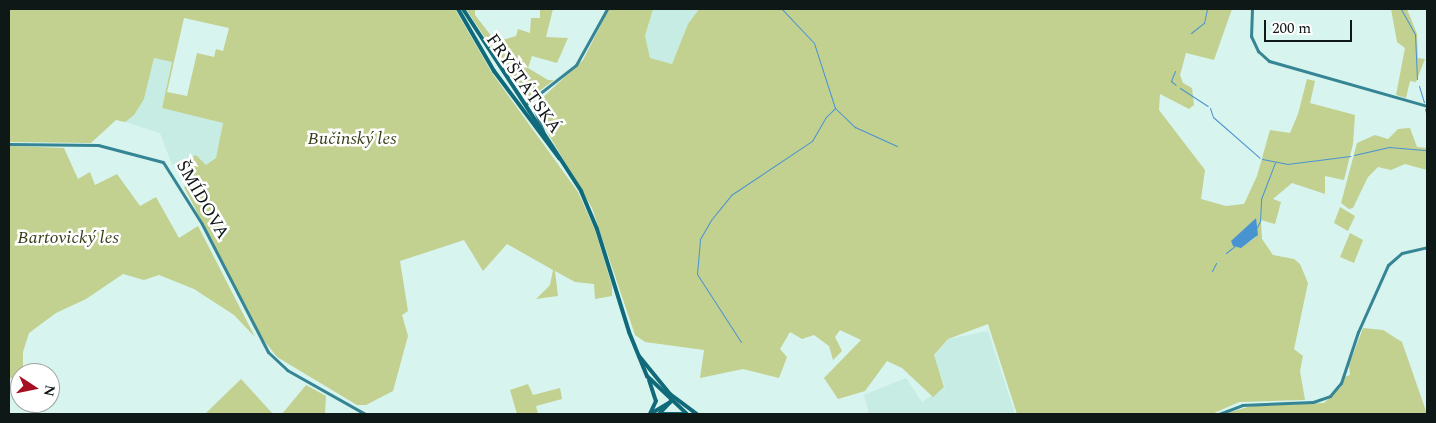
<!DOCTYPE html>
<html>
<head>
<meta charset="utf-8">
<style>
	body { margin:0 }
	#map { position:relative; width:1436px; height:423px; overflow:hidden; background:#d8f4ee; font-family:Spectral,serif }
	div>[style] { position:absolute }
	.built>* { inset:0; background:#c6ece4 }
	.green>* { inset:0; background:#c2d090 }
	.water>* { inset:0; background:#4894d1 }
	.stream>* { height:1px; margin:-0.5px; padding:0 0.5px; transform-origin:0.5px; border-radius:0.5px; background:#4894d1 }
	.secondary>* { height:3px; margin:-1.5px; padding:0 1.5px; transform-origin:1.5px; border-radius:1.5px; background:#358595 }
	.primary>* { height:4px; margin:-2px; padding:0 2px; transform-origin:2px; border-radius:2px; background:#106a79 }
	span { translate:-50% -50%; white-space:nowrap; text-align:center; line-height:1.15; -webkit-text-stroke:5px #fff; paint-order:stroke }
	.street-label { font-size:18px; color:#0e1816 }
	.park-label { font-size:18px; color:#383f19; font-style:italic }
	.frame { position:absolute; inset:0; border:10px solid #0e1816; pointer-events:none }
	.north { position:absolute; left:10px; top:363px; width:50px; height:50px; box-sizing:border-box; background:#fff; border:1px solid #9fa3a2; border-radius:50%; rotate:101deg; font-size:14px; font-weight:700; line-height:20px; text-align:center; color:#0e1816 }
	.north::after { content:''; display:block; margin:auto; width:18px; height:22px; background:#a60e21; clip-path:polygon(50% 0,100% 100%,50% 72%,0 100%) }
	.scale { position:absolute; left:1264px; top:20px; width:88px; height:22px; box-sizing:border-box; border:2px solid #0e1816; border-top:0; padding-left:6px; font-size:15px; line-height:18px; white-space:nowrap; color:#0e1816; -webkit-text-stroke:4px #fff; paint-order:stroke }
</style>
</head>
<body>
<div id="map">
	<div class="built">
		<i style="clip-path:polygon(653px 9px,699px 9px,688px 24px,672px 64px,650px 58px,645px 36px)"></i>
		<i style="clip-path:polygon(154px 58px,172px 62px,162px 108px,223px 123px,216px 158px,206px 166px,196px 155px,172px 165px,160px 133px,125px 122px,144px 99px)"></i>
		<i style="clip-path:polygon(988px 331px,1015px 414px,869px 414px,864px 395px,906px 378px,922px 402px,945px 387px,934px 356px,948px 339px)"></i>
	</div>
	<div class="green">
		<i style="clip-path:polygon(evenodd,9px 9px,455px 9px,492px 73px,578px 192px,595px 230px,612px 286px,612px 296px,595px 299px,594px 284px,575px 282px,555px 271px,558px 296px,536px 299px,550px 285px,553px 270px,507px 244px,483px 271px,464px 240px,400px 261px,408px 311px,402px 315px,408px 336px,393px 391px,366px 405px,357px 405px,277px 357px,262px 338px,184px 187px,195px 182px,187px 159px,196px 155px,206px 165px,216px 158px,223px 123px,162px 108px,172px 62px,154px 58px,144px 99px,134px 115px,125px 122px,116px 120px,91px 143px,9px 142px,9px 9px,184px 18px,229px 28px,223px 51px,216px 49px,214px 57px,197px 53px,187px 96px,167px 92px,184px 18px)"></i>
		<i style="clip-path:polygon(466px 9px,475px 9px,475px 15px,496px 42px,516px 36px,518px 29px,530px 33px,531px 18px,540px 18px,540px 9px,553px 9px,546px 37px,568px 38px,557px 63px,532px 56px,528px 68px,548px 80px,554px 80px,530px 98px,523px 95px)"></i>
		<i style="clip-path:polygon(evenodd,609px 9px,653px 9px,645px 36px,650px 58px,672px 64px,688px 24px,699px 9px,1232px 9px,1214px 60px,1186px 53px,1180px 75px,1183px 83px,1192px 88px,1194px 105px,1189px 109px,1160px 94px,1159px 110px,1205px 170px,1201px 199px,1226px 206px,1244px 204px,1257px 176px,1270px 130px,1290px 133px,1298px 114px,1307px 79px,1315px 81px,1310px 103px,1355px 115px,1353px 144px,1344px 180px,1325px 176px,1325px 194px,1292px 183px,1273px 199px,1281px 202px,1275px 224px,1261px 220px,1262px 239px,1273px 255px,1294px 259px,1300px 264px,1308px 283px,1294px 349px,1303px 356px,1300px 371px,1305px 400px,1239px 402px,1212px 414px,1017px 414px,988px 324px,948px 339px,934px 355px,944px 387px,933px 397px,902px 368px,887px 361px,865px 391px,838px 399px,824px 378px,861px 340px,840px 330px,835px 337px,842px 351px,833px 360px,829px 346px,814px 335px,802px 339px,790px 332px,780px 349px,787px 357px,779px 378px,743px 369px,700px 378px,704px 350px,645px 342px,635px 335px,592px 208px,537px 115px,539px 101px,583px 60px,609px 9px,1256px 218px,1256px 237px,1248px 243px,1231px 243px,1256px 218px)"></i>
		<i style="clip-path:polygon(1391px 9px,1407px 9px,1417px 34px,1418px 58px,1425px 59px,1416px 82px,1410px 81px,1406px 98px,1396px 95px,1405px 48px,1397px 42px)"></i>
		<i style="clip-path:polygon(1410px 128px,1417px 147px,1427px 148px,1427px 170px,1405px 164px,1391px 170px,1378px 167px,1368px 177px,1353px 208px,1349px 209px,1341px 203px,1357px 143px,1375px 135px,1388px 139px,1398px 129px)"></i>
		<i style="clip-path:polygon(9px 146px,64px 148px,78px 179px,90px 172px,95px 185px,117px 174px,140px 206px,156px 197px,179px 238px,198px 226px,255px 337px,234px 315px,194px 289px,159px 275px,144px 280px,123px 274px,86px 299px,56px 313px,29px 333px,23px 352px,23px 372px,17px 379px,9px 378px)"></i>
		<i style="clip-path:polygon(1340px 207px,1355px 216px,1348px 231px,1334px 223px)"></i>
		<i style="clip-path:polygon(1350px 233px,1363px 240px,1354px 263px,1340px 257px)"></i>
		<i style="clip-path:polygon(1363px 328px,1383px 330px,1402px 342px,1427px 414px,1224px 414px,1251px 406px,1324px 403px,1341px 387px,1344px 377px,1350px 375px,1349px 365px)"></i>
		<i style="clip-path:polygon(241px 379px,273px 414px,205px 414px)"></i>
		<i style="clip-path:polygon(528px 384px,533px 395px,560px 388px,562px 399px,536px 406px,538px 414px,517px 414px,510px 390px)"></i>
		<i style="clip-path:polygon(306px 385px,326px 396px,325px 414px,282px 414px)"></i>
	</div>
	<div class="water">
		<i style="clip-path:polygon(1256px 218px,1258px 235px,1241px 248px,1233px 246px,1231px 241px)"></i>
	</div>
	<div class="stream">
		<i style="left:1401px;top:9px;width:29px;rotate:61deg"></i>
		<i style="left:1415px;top:34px;width:45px;rotate:87.5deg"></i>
		<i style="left:1191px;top:33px;width:16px;rotate:-38deg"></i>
		<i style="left:1204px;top:23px;width:14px;rotate:-78deg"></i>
		<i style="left:1175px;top:71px;width:11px;rotate:112deg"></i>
		<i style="left:1171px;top:81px;width:6px;rotate:39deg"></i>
		<i style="left:1419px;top:86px;width:17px;rotate:73deg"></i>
		<i style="left:1180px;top:88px;width:33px;rotate:33deg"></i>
		<i style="left:835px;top:108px;width:28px;rotate:44deg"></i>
		<i style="left:855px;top:127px;width:46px;rotate:24.3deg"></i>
		<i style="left:1210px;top:108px;width:9px;rotate:72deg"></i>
		<i style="left:1213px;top:117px;width:62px;rotate:41.1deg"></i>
		<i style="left:1425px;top:109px;width:7px;rotate:74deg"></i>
		<i style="left:1354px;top:155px;width:36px;rotate:-13deg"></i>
		<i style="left:1389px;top:147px;width:38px;rotate:5deg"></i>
		<i style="left:1262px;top:159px;width:25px;rotate:11deg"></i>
		<i style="left:1287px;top:164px;width:64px;rotate:-7.2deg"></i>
		<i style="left:1257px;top:227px;width:7px;rotate:-63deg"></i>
		<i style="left:1260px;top:221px;width:22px;rotate:-87deg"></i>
		<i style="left:1261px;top:199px;width:39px;rotate:-69deg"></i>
		<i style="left:1226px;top:253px;width:11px;rotate:-38deg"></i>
		<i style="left:1212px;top:271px;width:9px;rotate:-63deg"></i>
		<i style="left:741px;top:342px;width:81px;rotate:-122.9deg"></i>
		<i style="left:697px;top:274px;width:35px;rotate:-85deg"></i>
		<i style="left:700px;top:239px;width:22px;rotate:-60deg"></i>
		<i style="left:711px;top:220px;width:32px;rotate:-51deg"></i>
		<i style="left:731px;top:195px;width:97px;rotate:-33.7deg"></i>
		<i style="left:812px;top:141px;width:28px;rotate:-60deg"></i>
		<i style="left:826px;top:117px;width:13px;rotate:-45deg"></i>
		<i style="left:835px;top:108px;width:68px;rotate:-107.9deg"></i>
		<i style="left:814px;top:43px;width:47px;rotate:-133.3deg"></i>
	</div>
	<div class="secondary">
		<i style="left:1252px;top:9px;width:27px;rotate:92deg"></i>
		<i style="left:1251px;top:36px;width:17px;rotate:65deg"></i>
		<i style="left:1258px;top:51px;width:15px;rotate:42deg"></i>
		<i style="left:1269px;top:61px;width:164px;rotate:15.9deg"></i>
		<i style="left:538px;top:97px;width:14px;rotate:102deg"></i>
		<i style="left:535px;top:111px;width:22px;rotate:68deg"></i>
		<i style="left:525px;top:105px;width:65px;rotate:-38.1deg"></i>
		<i style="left:576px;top:65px;width:64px;rotate:-61deg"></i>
		<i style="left:9px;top:144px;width:89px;rotate:0.6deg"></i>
		<i style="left:98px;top:145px;width:67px;rotate:14.7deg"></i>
		<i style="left:163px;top:162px;width:73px;rotate:57.8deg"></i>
		<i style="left:202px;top:224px;width:144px;rotate:62.7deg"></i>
		<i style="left:268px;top:352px;width:26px;rotate:43deg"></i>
		<i style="left:287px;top:370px;width:90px;rotate:29.4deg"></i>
		<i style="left:1219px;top:414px;width:25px;rotate:-21deg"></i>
		<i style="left:1242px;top:405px;width:71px;rotate:-2.4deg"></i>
		<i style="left:1313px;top:402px;width:18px;rotate:-19deg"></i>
		<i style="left:1330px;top:396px;width:17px;rotate:-50deg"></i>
		<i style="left:1341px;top:383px;width:54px;rotate:-71.6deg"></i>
		<i style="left:1358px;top:332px;width:73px;rotate:-65.9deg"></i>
		<i style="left:1388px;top:265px;width:18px;rotate:-41deg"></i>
		<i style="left:1402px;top:253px;width:26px;rotate:-13deg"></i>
	</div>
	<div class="primary">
		<i style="left:458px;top:9px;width:72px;rotate:59.9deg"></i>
		<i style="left:494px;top:71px;width:109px;rotate:53.2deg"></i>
		<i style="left:463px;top:9px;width:217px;rotate:57deg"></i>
		<i style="left:581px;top:191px;width:41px;rotate:67.2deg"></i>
		<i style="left:597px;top:229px;width:108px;rotate:72.7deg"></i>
		<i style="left:629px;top:332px;width:48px;rotate:67.8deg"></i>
		<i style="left:647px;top:376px;width:55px;rotate:43.5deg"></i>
		<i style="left:639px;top:356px;width:49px;rotate:50.8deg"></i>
		<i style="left:670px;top:394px;width:34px;rotate:37deg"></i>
		<i style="left:649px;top:380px;width:22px;rotate:72deg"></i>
		<i style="left:656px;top:401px;width:14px;rotate:115deg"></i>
		<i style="left:652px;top:413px;width:23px;rotate:-31deg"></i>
		<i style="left:659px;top:414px;width:18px;rotate:-47deg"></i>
		<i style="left:662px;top:414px;width:21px"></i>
	</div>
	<div class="street-label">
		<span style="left:523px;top:84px;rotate:55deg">FRYŠTÁTSKÁ</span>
		<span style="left:202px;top:200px;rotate:60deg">ŠMÍDOVA</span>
	</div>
	<div class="park-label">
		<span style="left:352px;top:139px">Bučinský les</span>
		<span style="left:68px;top:238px">Bartovický les</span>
	</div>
	<div class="frame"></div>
	<div class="north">N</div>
	<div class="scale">200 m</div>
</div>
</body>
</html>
